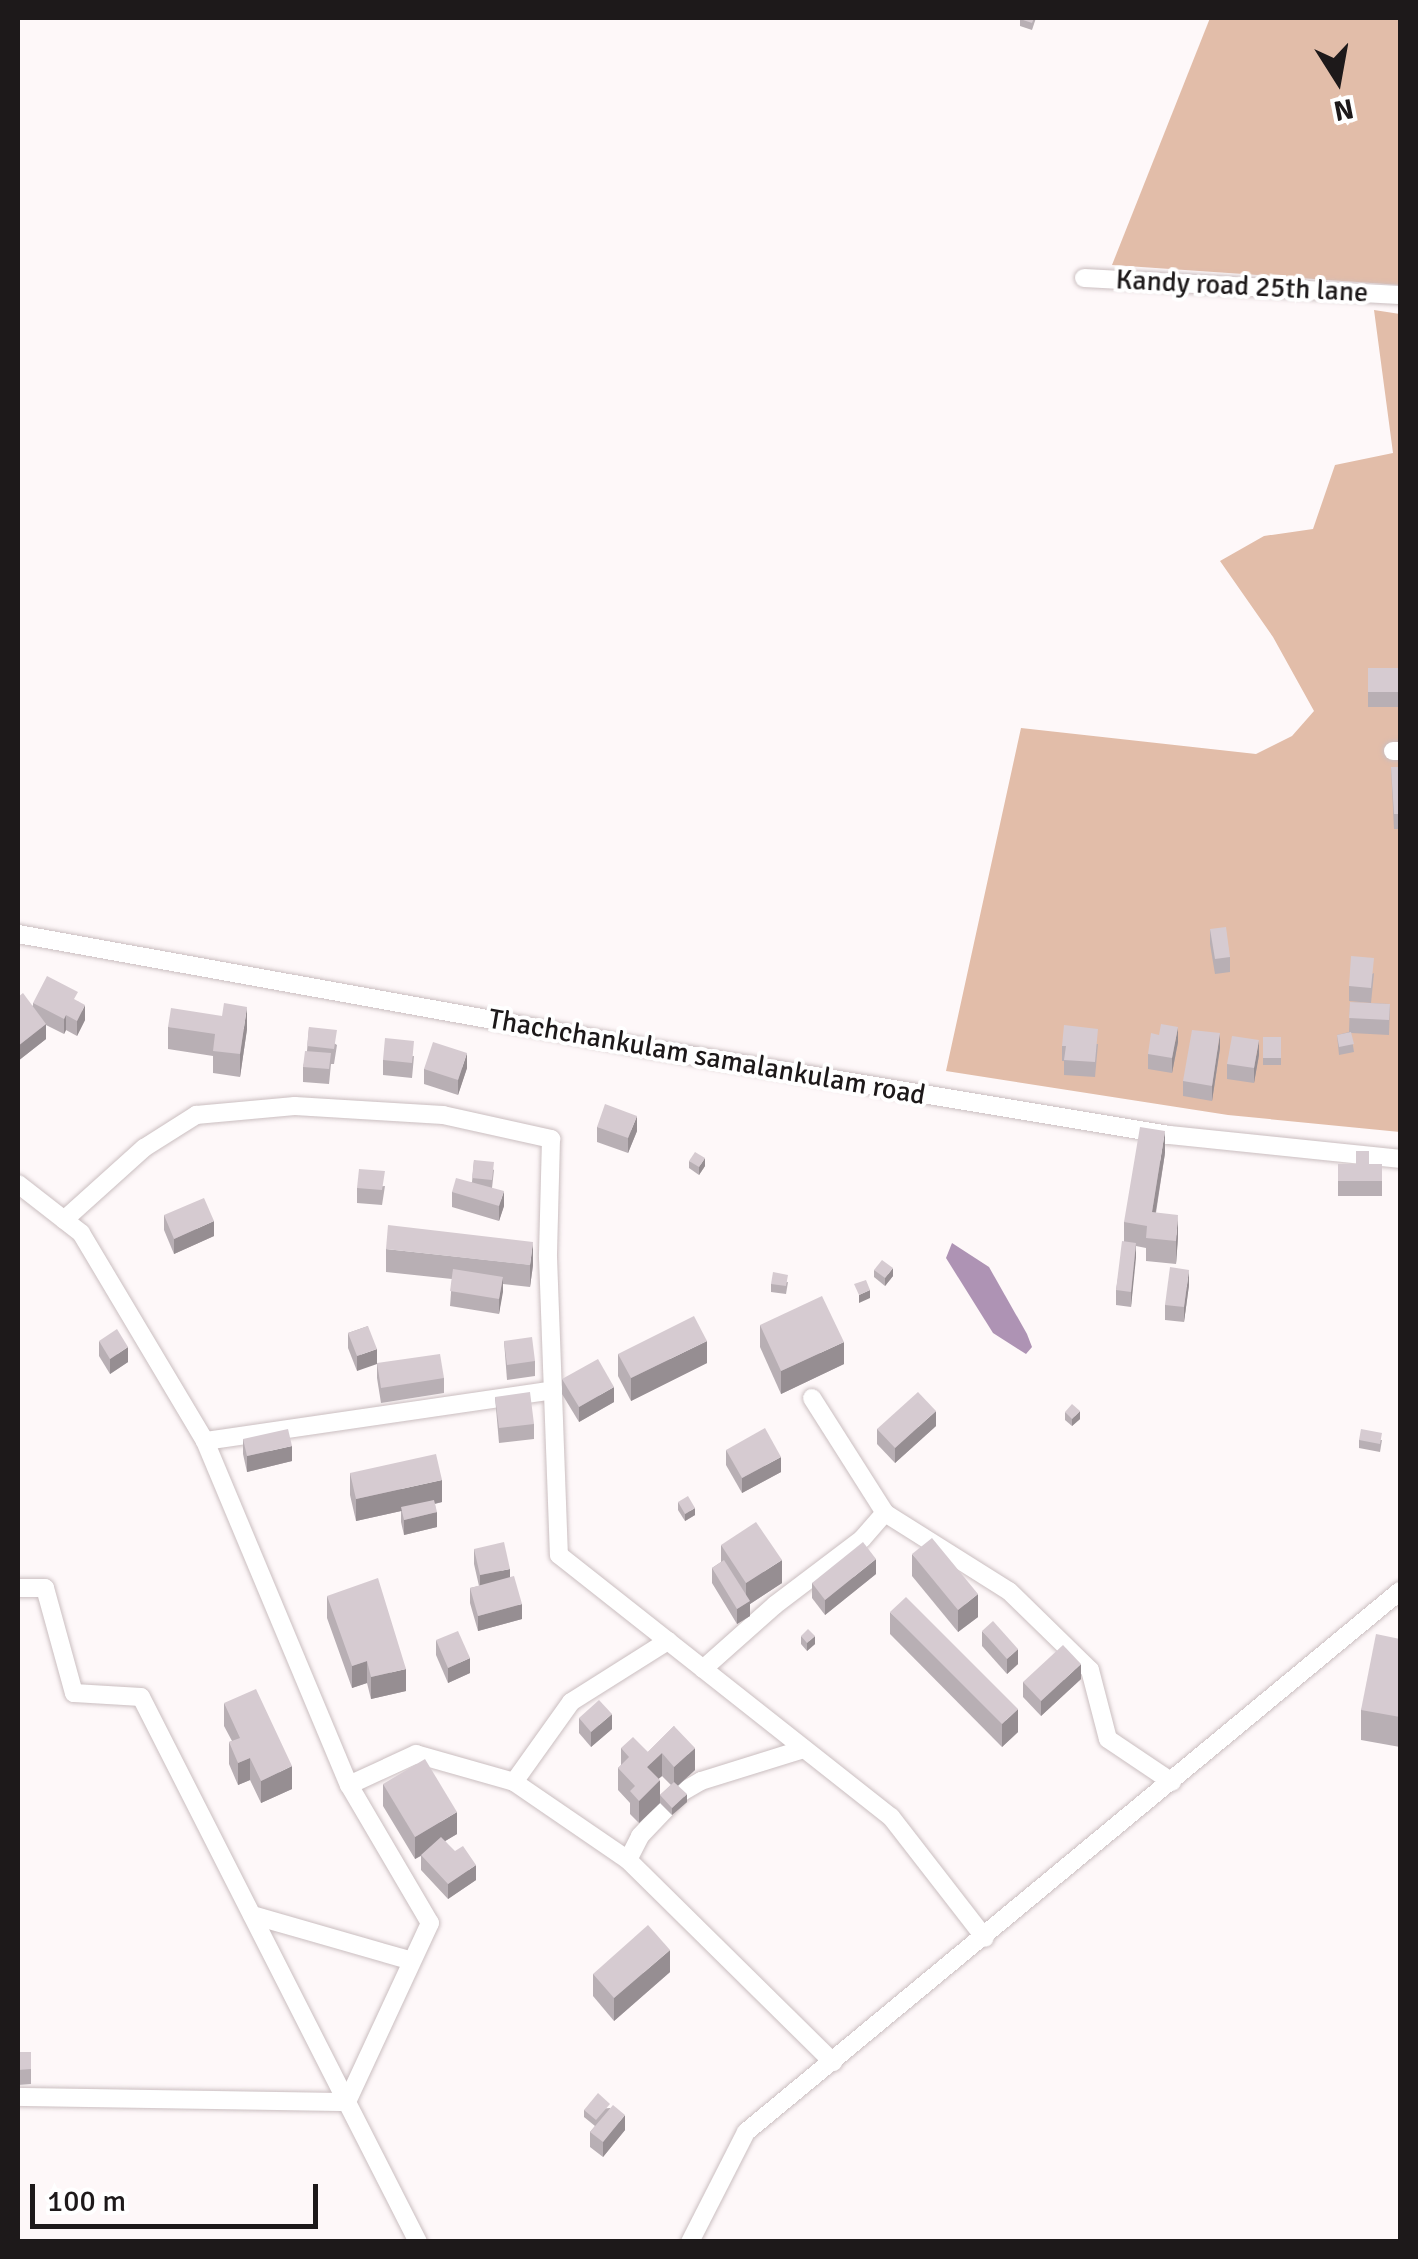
<!DOCTYPE html>
<html>
<head>
<meta charset="utf-8">
<style>
	body { margin:0 }
	#map { position:relative; width:1418px; height:2259px; overflow:hidden; background:#fef8f9; font-family:Signika,sans-serif }
	div>[style] { position:absolute }
	.green>* { inset:0; background:#e2bda9 }
	.water>* { inset:0; background:#ae93b4 }
	.roads { filter:drop-shadow(0 0 2px #cabec0) drop-shadow(0 0 2px #cabec0) }
	.street>* { height:18px; margin:-9px; padding:0 9px; transform-origin:9px; border-radius:9px; background:#fff }
	.wall>* { inset:0; background:#b8afb4 }
	.shaded-wall>* { inset:0; background:#968e92 }
	.building>* { inset:0; background:#d6cbd1 }
	span { translate:-50% -50%; white-space:nowrap; text-align:center; line-height:1.15; -webkit-text-stroke:8px #fff; paint-order:stroke }
	.street-label { font-size:28px; color:#1d191a }
	.frame { position:absolute; inset:0; border:20px solid #1d191a; pointer-events:none }
	.north { position:absolute; left:1288px; top:30px; width:100px; height:100px; -webkit-text-stroke:8px #fff; paint-order:stroke; rotate:169deg; font-size:28px; font-weight:700; line-height:40px; text-align:center; color:#1d191a }
	.north::after { content:''; display:block; margin:auto; width:35px; height:45px; background:#1d191a; clip-path:polygon(50% 0,100% 100%,50% 72%,0 100%) }
	.scale { position:absolute; left:30px; top:2184px; width:288px; height:45px; box-sizing:border-box; border:5px solid #1d191a; border-top:0; padding-left:12px; font-size:30px; line-height:35px; white-space:nowrap; color:#1d191a; -webkit-text-stroke:8px #fff; paint-order:stroke }
</style>
</head>
<body>
<div id="map">
	<div class="green">
		<i style="clip-path:polygon(1210px 18px,1400px 18px,1400px 285px,1112px 265px)"></i>
		<i style="clip-path:polygon(1374px 310px,1400px 314px,1400px 1132px,1228px 1115px,946px 1071px,1021px 728px,1256px 754px,1292px 736px,1314px 711px,1273px 637px,1220px 561px,1264px 536px,1313px 529px,1335px 465px,1393px 453px)"></i>
	</div>
	<div class="water">
		<i style="clip-path:polygon(952px 1243px,989px 1267px,1027px 1334px,1032px 1347px,1026px 1354px,993px 1333px,946px 1258px)"></i>
	</div>
	<div class="roads">
		<div class="street">
			<i style="left:1084px;top:278px;width:316px;rotate:3.1deg"></i>
			<i style="left:1393px;top:751px;width:7px"></i>
			<i style="left:18px;top:934px;width:639px;rotate:10.27deg"></i>
			<i style="left:647px;top:1048px;width:529px;rotate:9.46deg"></i>
			<i style="left:1169px;top:1135px;width:232px;rotate:5.9deg"></i>
			<i style="left:18px;top:1184px;width:80px;rotate:37.9deg"></i>
			<i style="left:81px;top:1233px;width:242px;rotate:59.2deg"></i>
			<i style="left:205px;top:1441px;width:373px;rotate:67.3deg"></i>
			<i style="left:349px;top:1785px;width:160px;rotate:59.6deg"></i>
			<i style="left:430px;top:1923px;width:197px;rotate:114.9deg"></i>
			<i style="left:347px;top:2102px;width:329px;rotate:-179.1deg"></i>
			<i style="left:64px;top:1220px;width:108px;rotate:-42deg"></i>
			<i style="left:144px;top:1148px;width:62px;rotate:-32.4deg"></i>
			<i style="left:196px;top:1115px;width:99px;rotate:-5.2deg"></i>
			<i style="left:295px;top:1106px;width:148px;rotate:3.5deg"></i>
			<i style="left:443px;top:1115px;width:111px;rotate:12.5deg"></i>
			<i style="left:551px;top:1139px;width:118px;rotate:91.5deg"></i>
			<i style="left:548px;top:1257px;width:298px;rotate:87.9deg"></i>
			<i style="left:559px;top:1555px;width:423px;rotate:38.3deg"></i>
			<i style="left:891px;top:1817px;width:153px;rotate:52.2deg"></i>
			<i style="left:812px;top:1398px;width:136px;rotate:57.6deg"></i>
			<i style="left:885px;top:1513px;width:146px;rotate:32.2deg"></i>
			<i style="left:1009px;top:1591px;width:113px;rotate:44.3deg"></i>
			<i style="left:1090px;top:1670px;width:71px;rotate:75.4deg"></i>
			<i style="left:1108px;top:1739px;width:77px;rotate:33.9deg"></i>
			<i style="left:205px;top:1441px;width:352px;rotate:-8.3deg"></i>
			<i style="left:18px;top:1588px;width:27px"></i>
			<i style="left:45px;top:1588px;width:109px;rotate:74.6deg"></i>
			<i style="left:74px;top:1693px;width:67px;rotate:3.4deg"></i>
			<i style="left:141px;top:1697px;width:611px;rotate:63.06deg"></i>
			<i style="left:703px;top:1669px;width:96px;rotate:-41.6deg"></i>
			<i style="left:775px;top:1605px;width:109px;rotate:-37.2deg"></i>
			<i style="left:862px;top:1539px;width:35px;rotate:-49deg"></i>
			<i style="left:514px;top:1782px;width:98px;rotate:-54.5deg"></i>
			<i style="left:571px;top:1702px;width:115px;rotate:-32.2deg"></i>
			<i style="left:349px;top:1785px;width:74px;rotate:-24.8deg"></i>
			<i style="left:416px;top:1754px;width:102px;rotate:15.9deg"></i>
			<i style="left:514px;top:1782px;width:138px;rotate:34.4deg"></i>
			<i style="left:628px;top:1860px;width:288px;rotate:44.6deg"></i>
			<i style="left:628px;top:1860px;width:27px;rotate:-63deg"></i>
			<i style="left:640px;top:1836px;width:61px;rotate:-46.3deg"></i>
			<i style="left:682px;top:1792px;width:22px;rotate:-30deg"></i>
			<i style="left:701px;top:1781px;width:108px;rotate:-17.3deg"></i>
			<i style="left:252px;top:1915px;width:166px;rotate:16deg"></i>
			<i style="left:690px;top:2242px;width:123px;rotate:-63deg"></i>
			<i style="left:746px;top:2132px;width:849px;rotate:-39.6deg"></i>
		</div>
	</div>
	<div class="wall">
		<i style="clip-path:polygon(1020px 18px,1036px 18px,1032px 30px,1020px 26px)"></i>
		<i style="clip-path:polygon(1368px 668px,1400px 668px,1400px 707px,1368px 707px)"></i>
		<i style="clip-path:polygon(1391px 767px,1400px 767px,1400px 829px,1394px 829px)"></i>
		<i style="clip-path:polygon(1210px 929px,1230px 957px,1230px 972px,1215px 974px,1210px 944px)"></i>
		<i style="clip-path:polygon(1374px 973px,1371px 1003px,1349px 1001px,1349px 986px)"></i>
		<i style="clip-path:polygon(18px 997px,33px 1006px,33px 1003px,78px 1001px,85px 1020px,77px 1036px,66px 1030px,64px 1034px,46px 1025px,46px 1039px,18px 1061px)"></i>
		<i style="clip-path:polygon(1350px 1002px,1390px 1004px,1389px 1035px,1351px 1033px,1354px 1052px,1339px 1055px,1337px 1035px,1349px 1032px)"></i>
		<i style="clip-path:polygon(168px 1027px,247px 1029px,240px 1077px,213px 1073px,213px 1056px,168px 1049px)"></i>
		<i style="clip-path:polygon(309px 1027px,337px 1045px,334px 1064px,331px 1064px,329px 1084px,303px 1082px,303px 1067px,307px 1051px)"></i>
		<i style="clip-path:polygon(1263px 1037px,1281px 1037px,1281px 1065px,1263px 1065px)"></i>
		<i style="clip-path:polygon(1178px 1042px,1172px 1073px,1148px 1069px,1148px 1054px)"></i>
		<i style="clip-path:polygon(1098px 1044px,1095px 1077px,1064px 1075px,1064px 1061px,1062px 1061px,1062px 1046px)"></i>
		<i style="clip-path:polygon(1220px 1048px,1212px 1101px,1183px 1096px,1183px 1081px)"></i>
		<i style="clip-path:polygon(1259px 1055px,1254px 1083px,1227px 1079px,1227px 1064px)"></i>
		<i style="clip-path:polygon(414px 1056px,412px 1078px,383px 1075px,383px 1060px)"></i>
		<i style="clip-path:polygon(467px 1068px,458px 1095px,424px 1084px,424px 1069px)"></i>
		<i style="clip-path:polygon(597px 1127px,637px 1131px,628px 1153px,597px 1142px)"></i>
		<i style="clip-path:polygon(1165px 1153px,1156px 1213px,1178px 1237px,1176px 1264px,1146px 1261px,1146px 1248px,1136px 1246px,1131px 1307px,1116px 1305px,1116px 1290px,1124px 1241px,1124px 1222px)"></i>
		<i style="clip-path:polygon(474px 1160px,494px 1170px,492px 1188px,504px 1206px,499px 1221px,452px 1207px,452px 1192px,472px 1182px)"></i>
		<i style="clip-path:polygon(689px 1161px,705px 1166px,699px 1175px,689px 1168px)"></i>
		<i style="clip-path:polygon(1338px 1164px,1382px 1164px,1382px 1196px,1338px 1196px)"></i>
		<i style="clip-path:polygon(385px 1186px,382px 1205px,357px 1203px,357px 1188px)"></i>
		<i style="clip-path:polygon(164px 1215px,214px 1236px,174px 1254px,164px 1230px)"></i>
		<i style="clip-path:polygon(386px 1249px,533px 1265px,530px 1287px,503px 1284px,499px 1314px,450px 1306px,452px 1279px,386px 1272px)"></i>
		<i style="clip-path:polygon(874px 1270px,893px 1276px,885px 1286px,874px 1277px)"></i>
		<i style="clip-path:polygon(788px 1282px,786px 1294px,771px 1292px,771px 1284px)"></i>
		<i style="clip-path:polygon(1189px 1285px,1184px 1322px,1165px 1320px,1165px 1305px)"></i>
		<i style="clip-path:polygon(760px 1325px,844px 1364px,781px 1394px,760px 1347px)"></i>
		<i style="clip-path:polygon(368px 1326px,357px 1371px,348px 1348px,348px 1333px)"></i>
		<i style="clip-path:polygon(99px 1341px,128px 1362px,110px 1374px,99px 1356px)"></i>
		<i style="clip-path:polygon(504px 1341px,535px 1361px,535px 1376px,507px 1380px)"></i>
		<i style="clip-path:polygon(618px 1354px,707px 1363px,631px 1401px,618px 1376px)"></i>
		<i style="clip-path:polygon(377px 1363px,444px 1378px,444px 1393px,381px 1403px,377px 1378px)"></i>
		<i style="clip-path:polygon(562px 1379px,614px 1402px,579px 1422px,562px 1394px)"></i>
		<i style="clip-path:polygon(495px 1397px,534px 1424px,534px 1439px,499px 1443px)"></i>
		<i style="clip-path:polygon(1065px 1412px,1080px 1419px,1072px 1426px,1065px 1420px)"></i>
		<i style="clip-path:polygon(936px 1426px,895px 1463px,877px 1444px,877px 1429px)"></i>
		<i style="clip-path:polygon(243px 1439px,292px 1461px,247px 1472px,243px 1454px)"></i>
		<i style="clip-path:polygon(1359px 1440px,1382px 1440px,1380px 1452px,1359px 1448px)"></i>
		<i style="clip-path:polygon(726px 1450px,781px 1472px,742px 1493px,726px 1465px)"></i>
		<i style="clip-path:polygon(350px 1473px,442px 1502px,435px 1504px,437px 1527px,404px 1535px,401px 1522px,401px 1511px,356px 1521px,350px 1495px)"></i>
		<i style="clip-path:polygon(678px 1502px,695px 1515px,685px 1521px,678px 1510px)"></i>
		<i style="clip-path:polygon(721px 1545px,782px 1583px,750px 1604px,750px 1616px,737px 1624px,712px 1583px,712px 1568px,721px 1562px)"></i>
		<i style="clip-path:polygon(474px 1549px,510px 1577px,522px 1619px,478px 1631px,470px 1603px,470px 1588px,479px 1586px,474px 1564px)"></i>
		<i style="clip-path:polygon(912px 1554px,978px 1617px,958px 1632px,912px 1576px)"></i>
		<i style="clip-path:polygon(876px 1574px,825px 1615px,812px 1598px,812px 1583px)"></i>
		<i style="clip-path:polygon(327px 1596px,406px 1691px,371px 1699px,367px 1683px,352px 1688px,327px 1618px)"></i>
		<i style="clip-path:polygon(890px 1612px,1018px 1732px,1002px 1747px,890px 1634px)"></i>
		<i style="clip-path:polygon(982px 1631px,1018px 1664px,1007px 1674px,982px 1646px)"></i>
		<i style="clip-path:polygon(801px 1636px,815px 1644px,807px 1651px,801px 1644px)"></i>
		<i style="clip-path:polygon(1400px 1639px,1400px 1747px,1361px 1740px,1361px 1710px)"></i>
		<i style="clip-path:polygon(436px 1640px,470px 1673px,448px 1683px,436px 1655px)"></i>
		<i style="clip-path:polygon(1081px 1679px,1041px 1716px,1023px 1697px,1023px 1682px)"></i>
		<i style="clip-path:polygon(224px 1703px,292px 1789px,261px 1803px,250px 1780px,238px 1785px,229px 1764px,229px 1742px,232px 1741px,224px 1726px)"></i>
		<i style="clip-path:polygon(579px 1718px,612px 1729px,591px 1747px,579px 1733px)"></i>
		<i style="clip-path:polygon(evenodd,674px 1726px,695px 1770px,678px 1786px,687px 1802px,672px 1815px,660px 1803px,639px 1823px,630px 1814px,630px 1803px,618px 1790px,618px 1768px,621px 1765px,621px 1748px,648px 1752px,674px 1726px,662px 1776px,671px 1785px,660px 1795px,659px 1778px,662px 1776px)"></i>
		<i style="clip-path:polygon(383px 1784px,457px 1834px,445px 1841px,476px 1880px,448px 1899px,421px 1870px,421px 1856px,415px 1859px,383px 1806px)"></i>
		<i style="clip-path:polygon(670px 1972px,614px 2021px,593px 1996px,593px 1974px)"></i>
		<i style="clip-path:polygon(18px 2052px,31px 2052px,31px 2084px,18px 2085px)"></i>
		<i style="clip-path:polygon(610px 2108px,625px 2130px,603px 2157px,590px 2147px,590px 2132px,595px 2126px,584px 2117px,584px 2110px)"></i>
	</div>
	<div class="shaded-wall">
		<i style="clip-path:polygon(85px 1005px,85px 1020px,77px 1036px,77px 1021px)"></i>
		<i style="clip-path:polygon(247px 1007px,247px 1029px,240px 1077px,240px 1054px)"></i>
		<i style="clip-path:polygon(66px 1015px,66px 1030px,64px 1034px,64px 1019px)"></i>
		<i style="clip-path:polygon(46px 1024px,46px 1039px,18px 1061px,18px 1046px)"></i>
		<i style="clip-path:polygon(1178px 1027px,1178px 1042px,1172px 1073px,1172px 1058px)"></i>
		<i style="clip-path:polygon(1220px 1033px,1220px 1048px,1212px 1101px,1212px 1086px)"></i>
		<i style="clip-path:polygon(1259px 1040px,1259px 1055px,1254px 1083px,1254px 1068px)"></i>
		<i style="clip-path:polygon(467px 1053px,467px 1068px,458px 1095px,458px 1080px)"></i>
		<i style="clip-path:polygon(637px 1116px,637px 1131px,628px 1153px,628px 1138px)"></i>
		<i style="clip-path:polygon(1165px 1131px,1165px 1153px,1152px 1235px,1152px 1212px)"></i>
		<i style="clip-path:polygon(705px 1158px,705px 1166px,699px 1175px,699px 1167px)"></i>
		<i style="clip-path:polygon(504px 1191px,504px 1206px,499px 1221px,499px 1206px)"></i>
		<i style="clip-path:polygon(1178px 1215px,1178px 1237px,1176px 1264px,1176px 1241px)"></i>
		<i style="clip-path:polygon(214px 1221px,214px 1236px,174px 1254px,174px 1239px)"></i>
		<i style="clip-path:polygon(533px 1242px,533px 1265px,530px 1287px,530px 1265px)"></i>
		<i style="clip-path:polygon(1136px 1243px,1136px 1258px,1131px 1307px,1131px 1292px)"></i>
		<i style="clip-path:polygon(893px 1268px,893px 1276px,885px 1286px,885px 1278px)"></i>
		<i style="clip-path:polygon(1189px 1270px,1189px 1285px,1184px 1322px,1184px 1307px)"></i>
		<i style="clip-path:polygon(503px 1277px,503px 1292px,499px 1314px,499px 1299px)"></i>
		<i style="clip-path:polygon(870px 1290px,870px 1298px,859px 1303px,859px 1295px)"></i>
		<i style="clip-path:polygon(707px 1341px,707px 1363px,631px 1401px,631px 1378px)"></i>
		<i style="clip-path:polygon(844px 1342px,844px 1364px,781px 1394px,781px 1371px)"></i>
		<i style="clip-path:polygon(128px 1347px,128px 1362px,110px 1374px,110px 1359px)"></i>
		<i style="clip-path:polygon(377px 1349px,377px 1364px,357px 1371px,357px 1356px)"></i>
		<i style="clip-path:polygon(614px 1387px,614px 1402px,579px 1422px,579px 1407px)"></i>
		<i style="clip-path:polygon(936px 1411px,936px 1426px,895px 1463px,895px 1448px)"></i>
		<i style="clip-path:polygon(1080px 1411px,1080px 1419px,1072px 1426px,1072px 1419px)"></i>
		<i style="clip-path:polygon(292px 1446px,292px 1461px,247px 1472px,247px 1456px)"></i>
		<i style="clip-path:polygon(781px 1457px,781px 1472px,742px 1493px,742px 1478px)"></i>
		<i style="clip-path:polygon(442px 1480px,442px 1502px,356px 1521px,356px 1499px)"></i>
		<i style="clip-path:polygon(695px 1508px,695px 1515px,685px 1521px,685px 1514px)"></i>
		<i style="clip-path:polygon(437px 1512px,437px 1527px,404px 1535px,404px 1520px)"></i>
		<i style="clip-path:polygon(876px 1559px,876px 1574px,825px 1615px,825px 1600px)"></i>
		<i style="clip-path:polygon(782px 1560px,782px 1583px,750px 1604px,750px 1616px,737px 1624px,737px 1609px,746px 1603px,746px 1583px)"></i>
		<i style="clip-path:polygon(510px 1569px,510px 1584px,480px 1590px,480px 1575px)"></i>
		<i style="clip-path:polygon(978px 1594px,978px 1617px,958px 1632px,958px 1610px)"></i>
		<i style="clip-path:polygon(522px 1604px,522px 1619px,478px 1631px,478px 1616px)"></i>
		<i style="clip-path:polygon(815px 1636px,815px 1644px,807px 1651px,807px 1643px)"></i>
		<i style="clip-path:polygon(1018px 1649px,1018px 1664px,1007px 1674px,1007px 1659px)"></i>
		<i style="clip-path:polygon(470px 1658px,470px 1673px,448px 1683px,448px 1668px)"></i>
		<i style="clip-path:polygon(367px 1661px,367px 1683px,352px 1688px,352px 1666px)"></i>
		<i style="clip-path:polygon(1081px 1664px,1081px 1679px,1041px 1716px,1041px 1701px)"></i>
		<i style="clip-path:polygon(406px 1669px,406px 1691px,371px 1699px,371px 1677px)"></i>
		<i style="clip-path:polygon(1018px 1709px,1018px 1732px,1002px 1747px,1002px 1724px)"></i>
		<i style="clip-path:polygon(612px 1714px,612px 1729px,591px 1747px,591px 1732px)"></i>
		<i style="clip-path:polygon(695px 1748px,695px 1770px,674px 1789px,674px 1767px)"></i>
		<i style="clip-path:polygon(662px 1753px,662px 1776px,647px 1789px,647px 1767px)"></i>
		<i style="clip-path:polygon(250px 1758px,250px 1780px,238px 1785px,238px 1763px)"></i>
		<i style="clip-path:polygon(292px 1766px,292px 1789px,261px 1803px,261px 1781px)"></i>
		<i style="clip-path:polygon(660px 1780px,660px 1803px,639px 1823px,639px 1801px)"></i>
		<i style="clip-path:polygon(687px 1794px,687px 1802px,672px 1815px,672px 1808px)"></i>
		<i style="clip-path:polygon(457px 1812px,457px 1834px,415px 1859px,415px 1837px)"></i>
		<i style="clip-path:polygon(476px 1865px,476px 1880px,448px 1899px,448px 1884px)"></i>
		<i style="clip-path:polygon(670px 1950px,670px 1972px,614px 2021px,614px 1998px)"></i>
		<i style="clip-path:polygon(625px 2115px,625px 2130px,603px 2157px,603px 2142px)"></i>
	</div>
	<div class="building">
		<i style="clip-path:polygon(1020px 18px,1034px 18px,1032px 23px,1020px 19px)"></i>
		<i style="clip-path:polygon(1368px 668px,1400px 668px,1400px 692px,1368px 692px)"></i>
		<i style="clip-path:polygon(1391px 767px,1400px 767px,1400px 814px,1394px 814px)"></i>
		<i style="clip-path:polygon(1226px 927px,1230px 957px,1215px 959px,1210px 929px)"></i>
		<i style="clip-path:polygon(1351px 956px,1374px 958px,1371px 988px,1349px 986px)"></i>
		<i style="clip-path:polygon(47px 976px,78px 992px,74px 999px,85px 1005px,77px 1021px,66px 1015px,64px 1019px,33px 1003px)"></i>
		<i style="clip-path:polygon(23px 993px,46px 1024px,18px 1046px,18px 997px)"></i>
		<i style="clip-path:polygon(1350px 1002px,1390px 1004px,1389px 1020px,1349px 1018px)"></i>
		<i style="clip-path:polygon(224px 1003px,247px 1007px,240px 1054px,213px 1051px,215px 1034px,168px 1027px,171px 1008px,222px 1016px)"></i>
		<i style="clip-path:polygon(1161px 1024px,1178px 1027px,1172px 1058px,1148px 1054px,1151px 1033px,1159px 1035px)"></i>
		<i style="clip-path:polygon(1064px 1025px,1098px 1029px,1095px 1062px,1064px 1060px,1066px 1046px,1062px 1046px)"></i>
		<i style="clip-path:polygon(309px 1027px,337px 1030px,334px 1049px,307px 1046px)"></i>
		<i style="clip-path:polygon(1192px 1030px,1220px 1033px,1212px 1086px,1183px 1081px)"></i>
		<i style="clip-path:polygon(1351px 1032px,1354px 1044px,1339px 1047px,1337px 1035px)"></i>
		<i style="clip-path:polygon(1232px 1036px,1259px 1040px,1254px 1068px,1227px 1064px)"></i>
		<i style="clip-path:polygon(1263px 1037px,1281px 1037px,1281px 1058px,1263px 1058px)"></i>
		<i style="clip-path:polygon(385px 1038px,414px 1041px,412px 1063px,383px 1060px)"></i>
		<i style="clip-path:polygon(433px 1042px,467px 1053px,458px 1080px,424px 1069px)"></i>
		<i style="clip-path:polygon(305px 1051px,331px 1053px,329px 1069px,303px 1067px)"></i>
		<i style="clip-path:polygon(605px 1104px,637px 1116px,628px 1138px,597px 1127px)"></i>
		<i style="clip-path:polygon(1140px 1127px,1165px 1131px,1152px 1212px,1178px 1215px,1176px 1241px,1146px 1238px,1147px 1226px,1124px 1222px)"></i>
		<i style="clip-path:polygon(1356px 1151px,1369px 1151px,1369px 1164px,1382px 1164px,1382px 1181px,1338px 1181px,1338px 1164px,1356px 1164px)"></i>
		<i style="clip-path:polygon(695px 1152px,705px 1158px,699px 1167px,689px 1161px)"></i>
		<i style="clip-path:polygon(474px 1160px,494px 1162px,492px 1180px,472px 1178px)"></i>
		<i style="clip-path:polygon(359px 1169px,385px 1171px,382px 1190px,357px 1188px)"></i>
		<i style="clip-path:polygon(456px 1178px,504px 1191px,499px 1206px,452px 1192px)"></i>
		<i style="clip-path:polygon(204px 1198px,214px 1221px,174px 1239px,164px 1215px)"></i>
		<i style="clip-path:polygon(388px 1225px,533px 1242px,530px 1265px,386px 1249px)"></i>
		<i style="clip-path:polygon(1122px 1241px,1136px 1243px,1131px 1292px,1116px 1290px)"></i>
		<i style="clip-path:polygon(882px 1260px,893px 1268px,885px 1278px,874px 1270px)"></i>
		<i style="clip-path:polygon(1170px 1267px,1189px 1270px,1184px 1307px,1165px 1305px)"></i>
		<i style="clip-path:polygon(453px 1269px,503px 1277px,499px 1299px,450px 1291px)"></i>
		<i style="clip-path:polygon(773px 1272px,788px 1275px,786px 1286px,771px 1284px)"></i>
		<i style="clip-path:polygon(866px 1280px,870px 1290px,859px 1295px,854px 1284px)"></i>
		<i style="clip-path:polygon(822px 1296px,844px 1342px,781px 1371px,760px 1325px)"></i>
		<i style="clip-path:polygon(694px 1316px,707px 1341px,631px 1378px,618px 1354px)"></i>
		<i style="clip-path:polygon(368px 1326px,377px 1349px,357px 1356px,348px 1333px)"></i>
		<i style="clip-path:polygon(117px 1329px,128px 1347px,110px 1359px,99px 1341px)"></i>
		<i style="clip-path:polygon(532px 1337px,535px 1361px,507px 1365px,504px 1341px)"></i>
		<i style="clip-path:polygon(440px 1354px,444px 1378px,381px 1388px,377px 1363px)"></i>
		<i style="clip-path:polygon(598px 1359px,614px 1387px,579px 1407px,562px 1379px)"></i>
		<i style="clip-path:polygon(530px 1392px,534px 1424px,499px 1428px,495px 1397px)"></i>
		<i style="clip-path:polygon(918px 1392px,936px 1411px,895px 1448px,877px 1429px)"></i>
		<i style="clip-path:polygon(1072px 1404px,1080px 1411px,1072px 1419px,1065px 1412px)"></i>
		<i style="clip-path:polygon(765px 1428px,781px 1457px,742px 1478px,726px 1450px)"></i>
		<i style="clip-path:polygon(288px 1429px,292px 1446px,247px 1456px,243px 1439px)"></i>
		<i style="clip-path:polygon(1361px 1429px,1382px 1433px,1380px 1444px,1359px 1440px)"></i>
		<i style="clip-path:polygon(436px 1454px,442px 1480px,356px 1499px,350px 1473px)"></i>
		<i style="clip-path:polygon(688px 1496px,695px 1508px,685px 1514px,678px 1502px)"></i>
		<i style="clip-path:polygon(434px 1500px,437px 1512px,404px 1520px,401px 1507px)"></i>
		<i style="clip-path:polygon(756px 1522px,782px 1560px,746px 1583px,721px 1545px)"></i>
		<i style="clip-path:polygon(932px 1538px,978px 1594px,958px 1610px,912px 1554px)"></i>
		<i style="clip-path:polygon(504px 1542px,510px 1569px,480px 1575px,474px 1549px)"></i>
		<i style="clip-path:polygon(863px 1542px,876px 1559px,825px 1600px,812px 1583px)"></i>
		<i style="clip-path:polygon(724px 1560px,750px 1601px,737px 1609px,712px 1568px)"></i>
		<i style="clip-path:polygon(514px 1576px,522px 1604px,478px 1616px,470px 1588px)"></i>
		<i style="clip-path:polygon(378px 1578px,406px 1669px,371px 1677px,367px 1661px,352px 1666px,327px 1596px)"></i>
		<i style="clip-path:polygon(906px 1597px,1018px 1709px,1002px 1724px,890px 1612px)"></i>
		<i style="clip-path:polygon(993px 1621px,1018px 1649px,1007px 1659px,982px 1631px)"></i>
		<i style="clip-path:polygon(808px 1629px,815px 1636px,807px 1643px,801px 1636px)"></i>
		<i style="clip-path:polygon(458px 1631px,470px 1658px,448px 1668px,436px 1640px)"></i>
		<i style="clip-path:polygon(1376px 1634px,1400px 1639px,1400px 1717px,1361px 1710px)"></i>
		<i style="clip-path:polygon(1063px 1645px,1081px 1664px,1041px 1701px,1023px 1682px)"></i>
		<i style="clip-path:polygon(256px 1689px,292px 1766px,261px 1781px,250px 1758px,238px 1763px,229px 1742px,240px 1738px,224px 1703px)"></i>
		<i style="clip-path:polygon(599px 1700px,612px 1714px,591px 1732px,579px 1718px)"></i>
		<i style="clip-path:polygon(674px 1726px,695px 1748px,674px 1767px,662px 1753px,647px 1767px,660px 1780px,639px 1801px,630px 1791px,635px 1786px,618px 1768px,629px 1757px,621px 1748px,633px 1737px,648px 1752px)"></i>
		<i style="clip-path:polygon(425px 1759px,457px 1812px,415px 1837px,383px 1784px)"></i>
		<i style="clip-path:polygon(674px 1782px,687px 1794px,672px 1808px,660px 1795px)"></i>
		<i style="clip-path:polygon(441px 1837px,455px 1851px,463px 1846px,476px 1865px,448px 1884px,421px 1855px)"></i>
		<i style="clip-path:polygon(648px 1925px,670px 1950px,614px 1998px,593px 1974px)"></i>
		<i style="clip-path:polygon(18px 2052px,31px 2052px,31px 2069px,18px 2070px)"></i>
		<i style="clip-path:polygon(598px 2093px,610px 2104px,596px 2120px,584px 2110px)"></i>
		<i style="clip-path:polygon(613px 2105px,625px 2115px,603px 2142px,590px 2132px)"></i>
	</div>
	<div class="street-label">
		<span style="left:1242px;top:286px;rotate:3deg">Kandy road 25th lane</span>
		<span style="left:707px;top:1057px;rotate:10deg">Thachchankulam samalankulam road</span>
	</div>
	<div class="frame"></div>
	<div class="north">N</div>
	<div class="scale">100 m</div>
</div>
</body>
</html>
